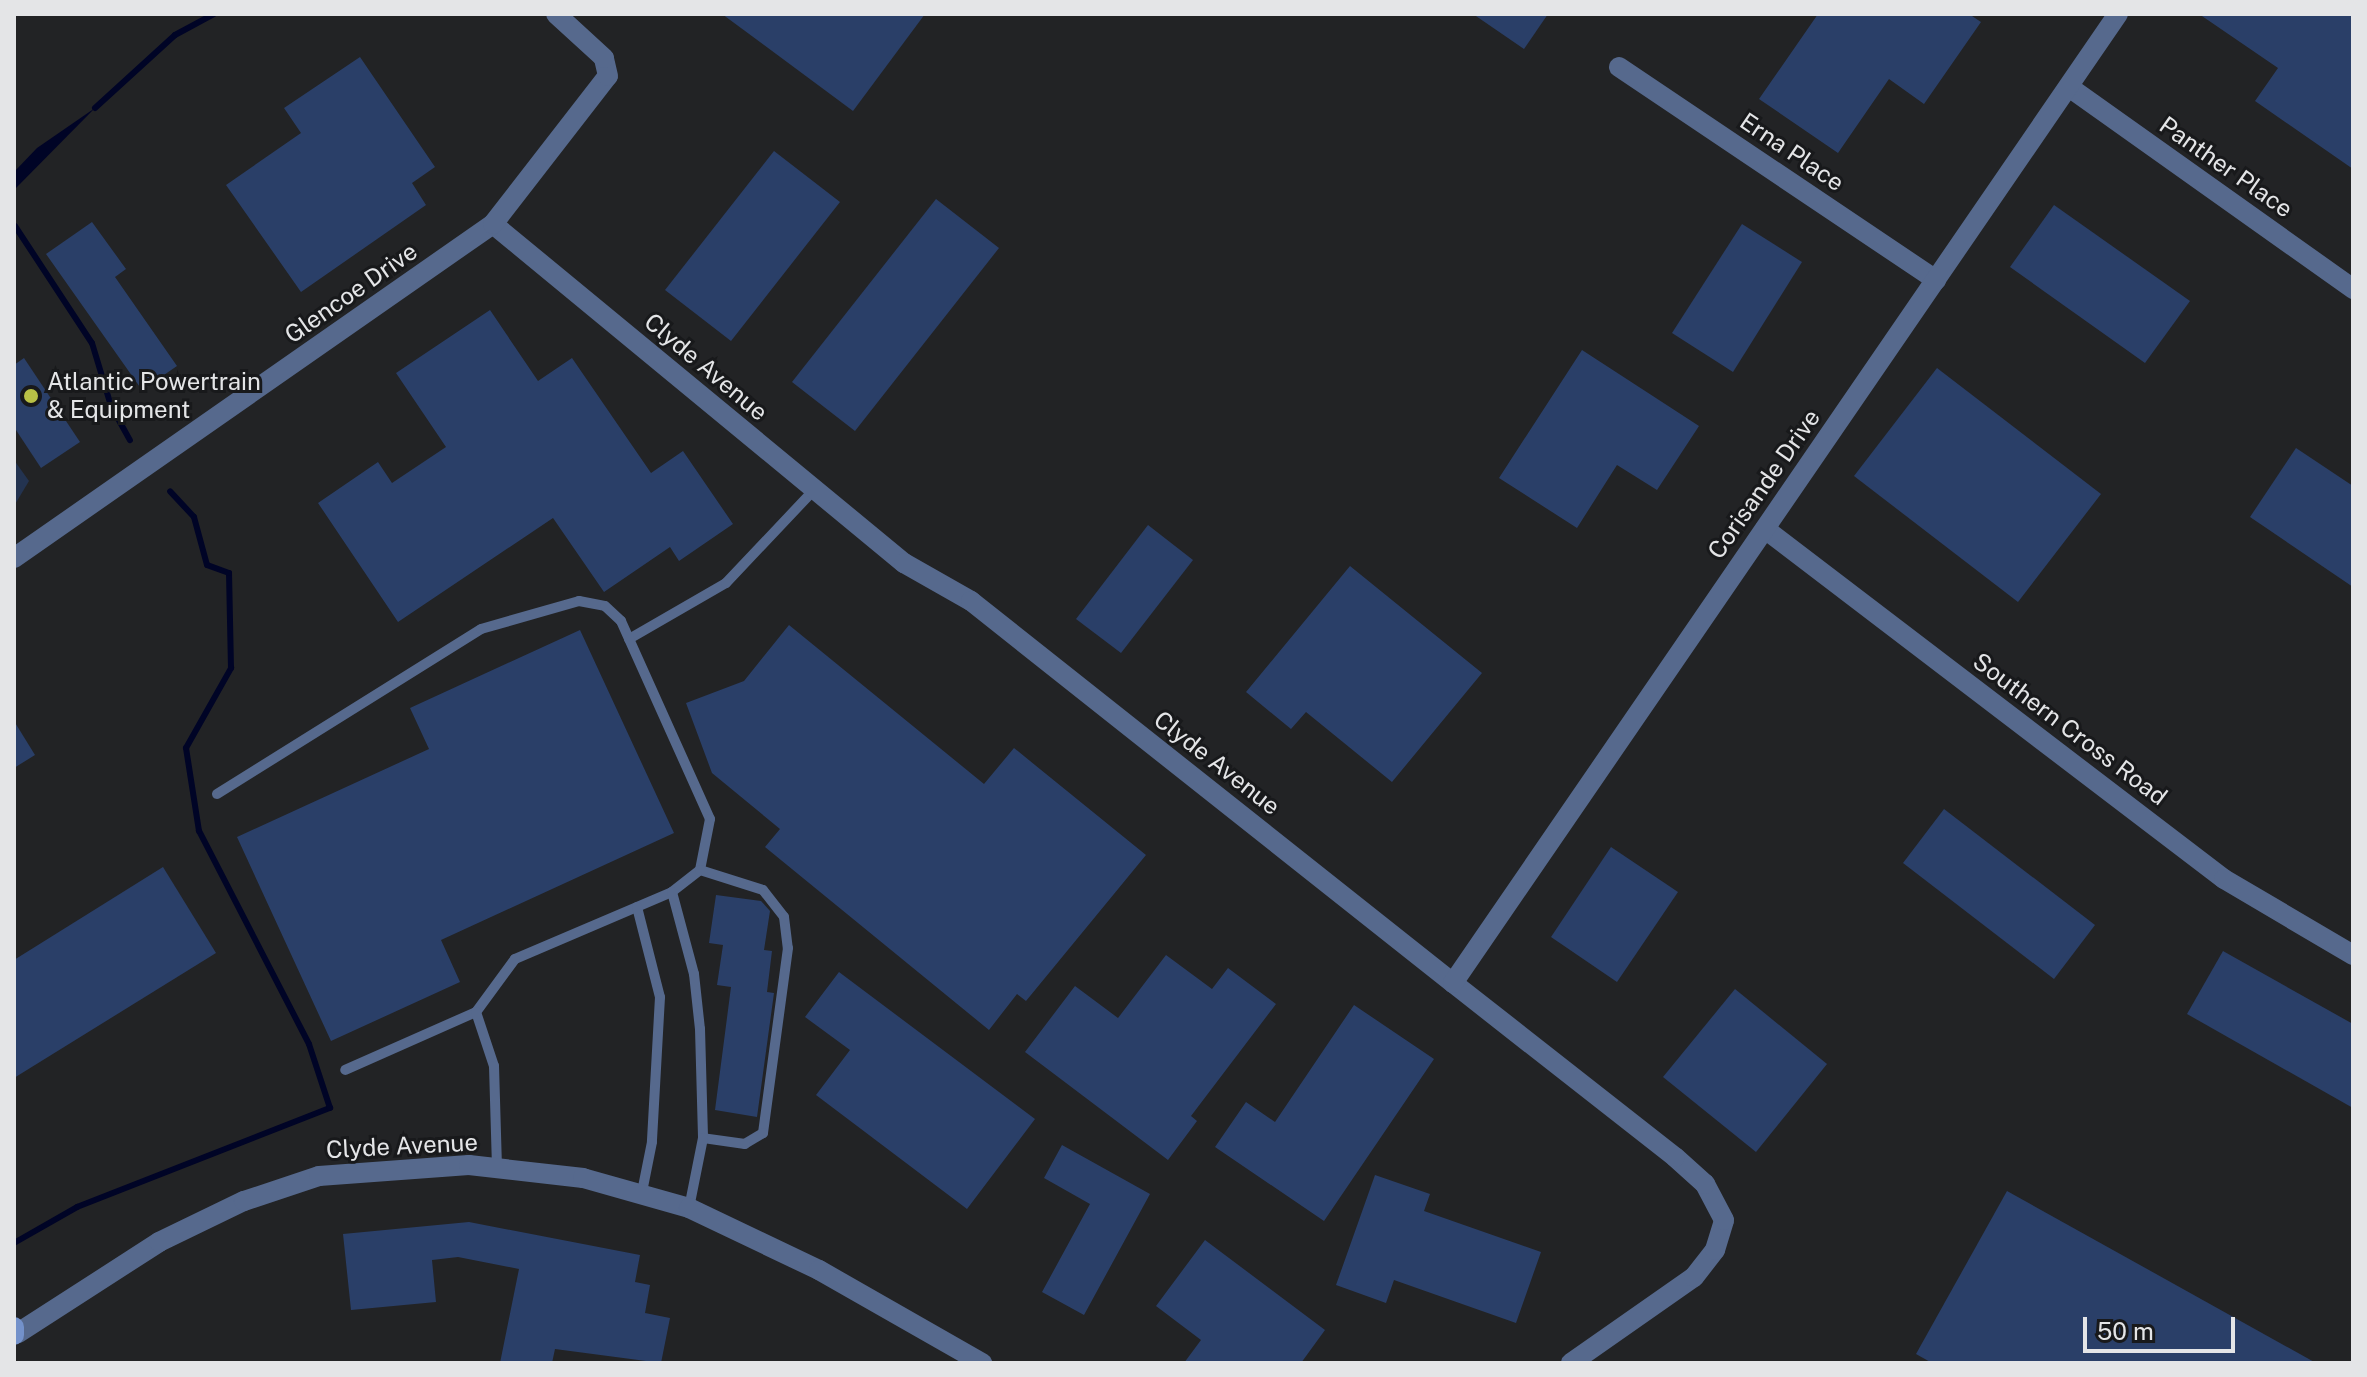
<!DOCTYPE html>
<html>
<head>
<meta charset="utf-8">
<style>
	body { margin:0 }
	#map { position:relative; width:2367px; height:1377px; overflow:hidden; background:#222325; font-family:"Public Sans",sans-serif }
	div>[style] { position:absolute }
	.green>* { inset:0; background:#233350 }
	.water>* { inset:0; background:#000426 }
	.stream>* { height:6px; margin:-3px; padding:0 3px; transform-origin:3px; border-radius:3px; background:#000426 }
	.building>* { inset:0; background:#2a3f68 }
	.service>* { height:10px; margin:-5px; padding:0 5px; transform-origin:5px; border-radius:5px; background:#56698d }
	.minor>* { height:20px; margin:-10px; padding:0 10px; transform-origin:10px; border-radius:10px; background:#56698d }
	.tertiary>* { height:20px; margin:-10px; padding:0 10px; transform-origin:10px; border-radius:10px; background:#56698d }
	.secondary>* { height:20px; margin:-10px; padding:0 10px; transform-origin:10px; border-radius:10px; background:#7391ca }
	.dots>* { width:22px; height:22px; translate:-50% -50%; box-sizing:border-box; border:4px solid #18191b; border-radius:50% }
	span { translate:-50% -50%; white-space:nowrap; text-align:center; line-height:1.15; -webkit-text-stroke:6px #18191b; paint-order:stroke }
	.street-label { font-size:24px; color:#e4e5e7 }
	.poi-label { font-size:24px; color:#e4e5e7 }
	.left { translate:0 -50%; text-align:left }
	.frame { position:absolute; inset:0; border:16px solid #e4e5e7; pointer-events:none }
	.scale { position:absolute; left:2083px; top:1317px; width:152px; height:36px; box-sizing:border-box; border:4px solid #e4e5e7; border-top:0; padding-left:10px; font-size:24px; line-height:28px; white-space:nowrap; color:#e4e5e7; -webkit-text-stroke:6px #18191b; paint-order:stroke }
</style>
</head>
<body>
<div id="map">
	<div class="green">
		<i style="clip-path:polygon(14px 460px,29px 481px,14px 506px)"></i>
	</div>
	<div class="water">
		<i style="clip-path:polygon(95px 108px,14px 190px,14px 172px,37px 148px)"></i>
	</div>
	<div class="stream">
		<i style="left:95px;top:108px;width:108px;rotate:-42.4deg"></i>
		<i style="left:175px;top:35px;width:44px;rotate:-28.3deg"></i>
		<i style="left:15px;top:226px;width:140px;rotate:56.7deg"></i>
		<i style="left:92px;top:343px;width:66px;rotate:73.2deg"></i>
		<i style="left:111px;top:406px;width:39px;rotate:61deg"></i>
		<i style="left:14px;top:1243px;width:73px;rotate:-29.7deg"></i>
		<i style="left:77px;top:1207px;width:272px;rotate:-21.4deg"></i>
		<i style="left:330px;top:1108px;width:67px;rotate:-108.2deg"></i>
		<i style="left:309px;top:1044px;width:240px;rotate:-117.3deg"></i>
		<i style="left:199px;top:831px;width:84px;rotate:-98.9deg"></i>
		<i style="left:186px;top:748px;width:92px;rotate:-60.6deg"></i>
		<i style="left:231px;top:668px;width:95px;rotate:-91.2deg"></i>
		<i style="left:229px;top:573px;width:23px;rotate:-160deg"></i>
		<i style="left:207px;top:565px;width:50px;rotate:-105.2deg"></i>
		<i style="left:194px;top:517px;width:35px;rotate:-133deg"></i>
	</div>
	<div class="building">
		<i style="clip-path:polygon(722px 14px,925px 14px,853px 111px)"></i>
		<i style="clip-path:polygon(1473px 14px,1548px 14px,1524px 49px)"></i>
		<i style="clip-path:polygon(1818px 14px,1969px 14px,1981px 22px,1924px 104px,1889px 79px,1838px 153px,1759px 99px)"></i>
		<i style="clip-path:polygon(2199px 14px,2353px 14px,2353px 169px,2255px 101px,2278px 68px)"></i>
		<i style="clip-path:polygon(360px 57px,435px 167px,412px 183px,426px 205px,301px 292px,226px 185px,301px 133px,284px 108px)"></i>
		<i style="clip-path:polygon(774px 151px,840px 202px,731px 341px,665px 290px)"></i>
		<i style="clip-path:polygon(936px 199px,999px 248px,855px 431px,792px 382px)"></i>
		<i style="clip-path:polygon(2054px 205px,2190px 301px,2145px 363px,2010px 267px)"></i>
		<i style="clip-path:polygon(92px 222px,126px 269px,115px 277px,177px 366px,142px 390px,46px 254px)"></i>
		<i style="clip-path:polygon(1742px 224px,1802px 262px,1733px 372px,1672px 333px)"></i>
		<i style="clip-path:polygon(490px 310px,538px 381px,572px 358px,651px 473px,683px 451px,733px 524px,679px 561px,670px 547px,604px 592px,553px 518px,398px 622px,318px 503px,378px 462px,392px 483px,446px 447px,396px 373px)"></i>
		<i style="clip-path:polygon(1582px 350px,1699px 426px,1657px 490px,1617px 465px,1577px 528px,1499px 478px)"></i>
		<i style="clip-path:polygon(24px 358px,80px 442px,41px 468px,14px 427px,14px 365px)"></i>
		<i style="clip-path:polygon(1937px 368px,2101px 494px,2018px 602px,1854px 476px)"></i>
		<i style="clip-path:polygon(2296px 448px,2353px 486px,2353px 587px,2250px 517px)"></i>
		<i style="clip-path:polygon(1148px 525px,1193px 560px,1121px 653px,1076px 619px)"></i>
		<i style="clip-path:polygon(1350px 566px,1482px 673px,1392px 782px,1306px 712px,1291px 729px,1246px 692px)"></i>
		<i style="clip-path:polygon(789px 625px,984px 784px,1014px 748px,1146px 855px,1026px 1001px,1017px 994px,989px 1030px,765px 847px,780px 829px,712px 773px,686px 703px,744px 681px)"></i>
		<i style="clip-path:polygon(580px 630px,674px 833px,441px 940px,460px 982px,331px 1041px,237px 837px,429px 749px,410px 708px)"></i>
		<i style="clip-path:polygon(14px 721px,35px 755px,14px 768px)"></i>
		<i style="clip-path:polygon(1944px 809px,2095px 925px,2054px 979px,1903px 863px)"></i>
		<i style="clip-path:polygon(1611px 847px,1678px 892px,1617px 982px,1551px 937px)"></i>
		<i style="clip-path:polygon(163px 867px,216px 953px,14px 1078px,14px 960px)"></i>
		<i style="clip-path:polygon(716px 895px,761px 901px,770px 911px,764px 950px,772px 951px,767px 992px,774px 993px,757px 1117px,715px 1110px,731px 987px,717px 985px,723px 945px,709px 943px)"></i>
		<i style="clip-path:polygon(2223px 951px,2353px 1024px,2353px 1108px,2187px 1014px)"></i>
		<i style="clip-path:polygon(1166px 955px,1212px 989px,1228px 968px,1276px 1004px,1191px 1116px,1197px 1121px,1168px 1160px,1025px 1052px,1075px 986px,1118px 1018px)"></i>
		<i style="clip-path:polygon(839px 972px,1035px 1119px,967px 1209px,816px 1095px,850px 1050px,805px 1017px)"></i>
		<i style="clip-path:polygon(1735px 989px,1827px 1064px,1756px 1152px,1663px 1077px)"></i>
		<i style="clip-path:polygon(1354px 1005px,1434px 1059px,1324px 1221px,1215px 1147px,1246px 1102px,1275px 1122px)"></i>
		<i style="clip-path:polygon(1062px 1145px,1150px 1194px,1084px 1315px,1042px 1292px,1090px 1204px,1044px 1178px)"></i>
		<i style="clip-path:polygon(1375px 1175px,1430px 1194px,1424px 1211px,1541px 1252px,1516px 1323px,1394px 1280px,1386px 1303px,1336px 1285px)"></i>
		<i style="clip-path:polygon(2007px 1191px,2316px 1363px,1932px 1363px,1916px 1354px)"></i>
		<i style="clip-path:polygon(469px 1222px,640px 1255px,635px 1282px,650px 1285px,645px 1313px,670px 1318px,661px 1363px,555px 1349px,552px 1363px,500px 1363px,519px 1269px,458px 1257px,432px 1260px,436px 1302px,351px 1310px,343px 1234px)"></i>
		<i style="clip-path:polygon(1205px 1240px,1325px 1330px,1301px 1363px,1184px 1363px,1201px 1340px,1156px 1306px)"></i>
	</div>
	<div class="service">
		<i style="left:629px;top:639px;width:112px;rotate:-30deg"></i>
		<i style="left:726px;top:583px;width:128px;rotate:-46.6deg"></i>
		<i style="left:217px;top:794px;width:311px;rotate:-32deg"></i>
		<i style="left:481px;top:629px;width:102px;rotate:-15.9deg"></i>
		<i style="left:579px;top:601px;width:26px;rotate:11deg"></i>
		<i style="left:605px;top:606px;width:22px;rotate:43deg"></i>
		<i style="left:621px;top:621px;width:217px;rotate:65.8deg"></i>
		<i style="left:710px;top:819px;width:52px;rotate:101.1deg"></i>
		<i style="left:700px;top:870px;width:36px;rotate:142deg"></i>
		<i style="left:672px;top:892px;width:171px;rotate:156.9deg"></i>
		<i style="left:515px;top:959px;width:66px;rotate:126.3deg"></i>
		<i style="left:476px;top:1012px;width:143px;rotate:156.1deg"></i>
		<i style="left:700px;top:870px;width:66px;rotate:17.6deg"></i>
		<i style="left:763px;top:890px;width:34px;rotate:52deg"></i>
		<i style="left:784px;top:917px;width:31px;rotate:83deg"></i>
		<i style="left:788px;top:948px;width:187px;rotate:97.7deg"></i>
		<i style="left:763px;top:1133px;width:21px;rotate:149deg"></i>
		<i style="left:745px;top:1144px;width:42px;rotate:-171.9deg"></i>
		<i style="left:672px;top:892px;width:85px;rotate:75deg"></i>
		<i style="left:694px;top:974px;width:55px;rotate:83.8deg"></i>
		<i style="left:700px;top:1029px;width:109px;rotate:88.4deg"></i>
		<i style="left:703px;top:1138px;width:71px;rotate:101.3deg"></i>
		<i style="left:637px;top:907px;width:93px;rotate:75.7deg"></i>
		<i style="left:660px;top:997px;width:145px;rotate:93.2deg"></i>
		<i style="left:652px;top:1142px;width:51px;rotate:101.3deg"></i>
		<i style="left:476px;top:1012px;width:57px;rotate:71.6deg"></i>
		<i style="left:494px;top:1066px;width:101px;rotate:88.3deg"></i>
	</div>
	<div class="minor">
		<i style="left:1619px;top:67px;width:382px;rotate:33.9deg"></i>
		<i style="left:2069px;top:87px;width:349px;rotate:35.4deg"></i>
		<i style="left:493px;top:224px;width:533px;rotate:39.52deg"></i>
		<i style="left:904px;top:563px;width:77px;rotate:29.6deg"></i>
		<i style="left:971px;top:601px;width:615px;rotate:38.4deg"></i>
		<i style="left:1765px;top:529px;width:577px;rotate:37.33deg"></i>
		<i style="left:2224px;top:879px;width:150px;rotate:30.5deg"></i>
		<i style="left:14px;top:558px;width:584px;rotate:-34.89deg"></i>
		<i style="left:493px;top:224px;width:187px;rotate:-52.2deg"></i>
		<i style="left:608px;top:76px;width:18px;rotate:-103deg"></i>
		<i style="left:604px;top:58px;width:65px;rotate:-137.5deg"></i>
	</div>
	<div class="tertiary">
		<i style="left:18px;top:1333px;width:168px;rotate:-32.8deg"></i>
		<i style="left:159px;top:1242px;width:94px;rotate:-25.8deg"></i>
		<i style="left:244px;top:1201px;width:79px;rotate:-18.4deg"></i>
		<i style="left:319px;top:1176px;width:150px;rotate:-4.2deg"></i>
		<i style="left:469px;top:1165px;width:115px;rotate:6.5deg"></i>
		<i style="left:583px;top:1178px;width:110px;rotate:15.8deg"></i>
		<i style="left:689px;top:1208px;width:144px;rotate:25.5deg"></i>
		<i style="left:819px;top:1270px;width:188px;rotate:29.7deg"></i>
		<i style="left:1571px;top:1363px;width:150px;rotate:-35deg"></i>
		<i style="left:1694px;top:1277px;width:34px;rotate:-52deg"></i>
		<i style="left:1715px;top:1250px;width:31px;rotate:-73deg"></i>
		<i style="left:1724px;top:1220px;width:41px;rotate:-117.8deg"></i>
		<i style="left:1705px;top:1184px;width:40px;rotate:-138deg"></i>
		<i style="left:1675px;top:1157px;width:282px;rotate:-141.9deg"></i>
		<i style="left:1453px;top:983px;width:1175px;rotate:-55.54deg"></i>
	</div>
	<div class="secondary">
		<i style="left:14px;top:1327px;width:8px;rotate:90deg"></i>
	</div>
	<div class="dots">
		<i style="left:31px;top:396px;background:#b9c146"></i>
	</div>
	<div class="street-label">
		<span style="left:1792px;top:152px;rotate:34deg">Erna Place</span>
		<span style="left:2226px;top:167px;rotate:35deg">Panther Place</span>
		<span style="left:351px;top:293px;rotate:-35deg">Glencoe Drive</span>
		<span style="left:706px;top:367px;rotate:40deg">Clyde Avenue</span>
		<span style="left:1764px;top:484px;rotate:-55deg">Corisande Drive</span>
		<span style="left:2070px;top:729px;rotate:37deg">Southern Cross Road</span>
		<span style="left:1217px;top:763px;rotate:38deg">Clyde Avenue</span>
		<span style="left:402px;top:1146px;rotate:-3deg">Clyde Avenue</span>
	</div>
	<div class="poi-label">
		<span class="left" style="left:47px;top:396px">Atlantic Powertrain<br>&amp; Equipment</span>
	</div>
	<div class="frame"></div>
	<div class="scale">50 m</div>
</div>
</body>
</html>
